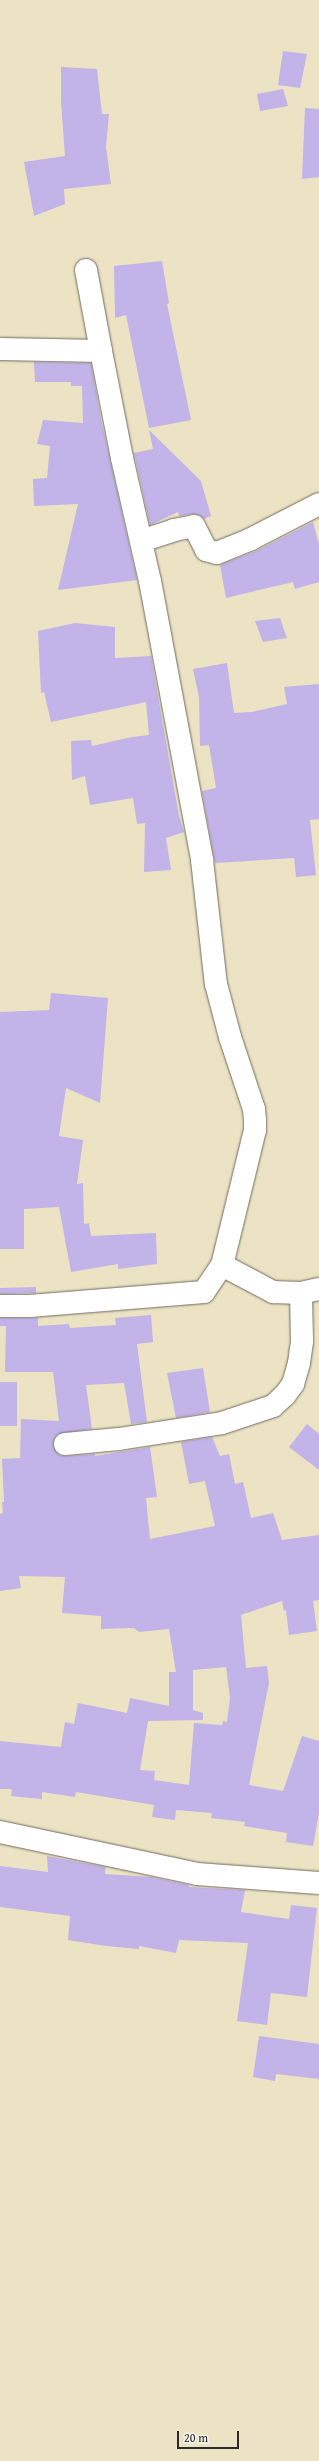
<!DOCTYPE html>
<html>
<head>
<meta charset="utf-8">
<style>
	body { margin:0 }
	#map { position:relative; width:319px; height:2461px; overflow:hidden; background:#ece3c4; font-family:"Gentium Book Plus",serif }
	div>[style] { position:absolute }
	.building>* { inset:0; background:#c2b3e8 }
	.roads { filter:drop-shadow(0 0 1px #6f6b61) drop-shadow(0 0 1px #6f6b61) }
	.minor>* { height:22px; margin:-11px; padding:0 11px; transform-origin:11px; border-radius:11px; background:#fff }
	span { translate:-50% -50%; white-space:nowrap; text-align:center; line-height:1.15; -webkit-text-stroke:3px #f7f3e8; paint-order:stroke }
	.scale { position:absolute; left:177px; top:2431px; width:62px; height:18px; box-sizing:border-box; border:2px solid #2b2b2b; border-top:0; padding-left:5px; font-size:12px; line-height:14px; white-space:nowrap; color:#2b2b2b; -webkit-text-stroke:3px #f7f3e8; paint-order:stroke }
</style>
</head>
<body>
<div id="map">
	<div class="building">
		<i style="clip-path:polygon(283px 51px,307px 54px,300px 88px,278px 85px)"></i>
		<i style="clip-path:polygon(61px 67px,97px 69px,102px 114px,109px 114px,106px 147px,111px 184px,64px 189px,65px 204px,34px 216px,24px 162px,65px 156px,61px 101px)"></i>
		<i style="clip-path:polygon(283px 89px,288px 106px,260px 111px,257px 94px)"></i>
		<i style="clip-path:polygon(305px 108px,319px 109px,319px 177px,302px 179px)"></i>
		<i style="clip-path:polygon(162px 261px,169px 303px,167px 304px,191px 420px,149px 428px,126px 315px,115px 318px,114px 266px)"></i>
		<i style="clip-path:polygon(34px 362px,91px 363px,102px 424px,137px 580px,58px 590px,78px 504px,34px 506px,33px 479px,47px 478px,50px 446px,37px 444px,43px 420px,83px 423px,82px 386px,71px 386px,71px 382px,35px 382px)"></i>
		<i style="clip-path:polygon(149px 430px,201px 481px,211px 516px,204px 519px,199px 515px,192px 514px,179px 516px,178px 512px,150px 525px,134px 453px,153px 449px)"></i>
		<i style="clip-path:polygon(313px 522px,319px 544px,319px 582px,295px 589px,293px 582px,226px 598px,220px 565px,256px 551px)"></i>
		<i style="clip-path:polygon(280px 618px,287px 638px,263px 642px,255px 621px)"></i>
		<i style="clip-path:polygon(75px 623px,115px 627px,115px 658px,151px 656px,179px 816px,184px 832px,166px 838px,171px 870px,144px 872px,145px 823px,137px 824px,133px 798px,90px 805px,85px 776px,72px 780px,71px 741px,91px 740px,92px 746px,132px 737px,149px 735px,146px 702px,51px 722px,44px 692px,41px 693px,38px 631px)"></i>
		<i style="clip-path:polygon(227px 663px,234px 713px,252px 712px,287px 704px,284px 687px,319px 684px,319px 819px,310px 820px,316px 875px,296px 877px,294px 858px,215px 863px,202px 791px,216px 788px,209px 745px,200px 746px,199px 697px,193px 669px)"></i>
		<i style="clip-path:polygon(51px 993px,108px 998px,100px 1103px,66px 1088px,59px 1136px,83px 1140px,77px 1184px,83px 1183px,84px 1224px,89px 1223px,91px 1236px,156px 1233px,157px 1264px,118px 1269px,118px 1264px,71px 1272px,59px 1207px,24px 1209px,24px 1249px,0 1249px,0 1012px,49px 1010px)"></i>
		<i style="clip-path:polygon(36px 1287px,36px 1293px,0 1294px,0 1288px)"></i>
		<i style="clip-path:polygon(evenodd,151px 1315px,153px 1342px,137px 1344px,147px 1422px,131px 1424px,124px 1383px,86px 1385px,92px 1429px,58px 1434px,54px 1438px,53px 1446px,59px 1455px,66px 1456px,95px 1454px,95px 1456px,150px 1447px,157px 1497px,146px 1498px,150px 1539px,215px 1526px,205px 1481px,189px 1484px,181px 1442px,212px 1437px,220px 1456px,229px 1454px,235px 1484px,243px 1482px,251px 1518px,273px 1513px,282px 1540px,319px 1535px,319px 1600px,313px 1601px,317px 1631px,289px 1635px,286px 1610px,284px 1611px,282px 1601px,241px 1615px,246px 1668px,267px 1666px,269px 1683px,249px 1785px,283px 1791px,302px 1736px,319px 1741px,319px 1813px,313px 1846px,286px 1842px,287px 1833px,244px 1826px,245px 1822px,211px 1818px,212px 1813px,176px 1810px,175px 1820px,152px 1817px,154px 1805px,76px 1792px,75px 1797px,42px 1792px,42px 1799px,11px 1796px,12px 1789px,0 1789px,0 1741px,61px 1747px,65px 1722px,74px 1724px,78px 1703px,127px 1713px,130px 1698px,169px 1706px,169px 1672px,176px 1672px,169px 1629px,139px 1632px,134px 1628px,101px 1629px,101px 1616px,62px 1613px,65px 1577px,19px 1576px,21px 1588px,0 1591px,0 1514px,3px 1513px,2px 1502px,4px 1502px,2px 1459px,20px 1458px,21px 1419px,59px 1421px,53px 1372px,5px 1372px,6px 1326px,0 1326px,0 1318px,38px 1318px,38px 1326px,69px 1324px,70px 1328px,116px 1325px,115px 1318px,151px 1315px,226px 1667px,230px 1698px,227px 1722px,223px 1721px,222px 1725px,194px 1723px,189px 1785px,154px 1780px,155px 1771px,140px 1770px,148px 1721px,203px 1720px,203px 1713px,193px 1710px,193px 1670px,226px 1667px)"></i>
		<i style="clip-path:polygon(203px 1368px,210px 1412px,176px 1418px,167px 1373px)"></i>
		<i style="clip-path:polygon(0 1382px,17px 1382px,17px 1426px,0 1426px)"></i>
		<i style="clip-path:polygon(307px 1424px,319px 1434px,319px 1470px,289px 1447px)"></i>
		<i style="clip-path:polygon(47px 1856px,106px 1867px,105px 1874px,151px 1877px,189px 1885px,189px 1887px,245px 1890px,241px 1912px,289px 1919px,291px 1905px,317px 1908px,307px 1997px,271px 1993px,267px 2025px,237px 2021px,248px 1943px,179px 1940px,176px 1953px,139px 1946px,139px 1949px,106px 1946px,68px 1940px,70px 1916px,0 1907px,0 1866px,48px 1872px)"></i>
		<i style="clip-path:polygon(259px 2036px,319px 2044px,319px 2079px,276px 2074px,275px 2081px,253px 2077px)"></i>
	</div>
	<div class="roads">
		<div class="minor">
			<i style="left:86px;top:270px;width:82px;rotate:79.5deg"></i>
			<i style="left:0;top:349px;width:101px;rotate:1.1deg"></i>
			<i style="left:101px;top:351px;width:109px;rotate:78.9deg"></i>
			<i style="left:122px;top:458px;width:126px;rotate:77.2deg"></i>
			<i style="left:150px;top:581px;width:284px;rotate:79.4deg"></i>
			<i style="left:202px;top:860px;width:125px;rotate:83.6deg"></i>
			<i style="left:216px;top:984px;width:55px;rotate:75.2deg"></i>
			<i style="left:230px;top:1037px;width:76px;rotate:71.6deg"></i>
			<i style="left:254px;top:1109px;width:11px;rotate:85deg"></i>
			<i style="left:255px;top:1120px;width:10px;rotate:90deg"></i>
			<i style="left:255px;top:1130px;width:139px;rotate:103.7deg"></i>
			<i style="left:222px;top:1265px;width:32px;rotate:124deg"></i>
			<i style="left:204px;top:1292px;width:175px;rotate:175.4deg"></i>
			<i style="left:30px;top:1306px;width:30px;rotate:180deg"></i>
			<i style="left:141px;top:541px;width:35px;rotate:-18deg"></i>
			<i style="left:174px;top:530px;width:20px;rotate:-11deg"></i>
			<i style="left:194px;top:526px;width:27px;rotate:63deg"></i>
			<i style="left:206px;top:550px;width:11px;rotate:15deg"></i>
			<i style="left:217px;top:553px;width:37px;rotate:-22deg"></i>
			<i style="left:251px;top:539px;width:76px;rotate:-27.2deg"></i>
			<i style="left:222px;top:1265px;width:58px;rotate:27.9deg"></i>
			<i style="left:273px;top:1292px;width:28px;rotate:2deg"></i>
			<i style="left:301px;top:1293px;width:18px;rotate:-13deg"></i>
			<i style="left:65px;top:1444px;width:54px;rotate:-5.3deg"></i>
			<i style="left:119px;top:1439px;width:104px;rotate:-8.8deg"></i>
			<i style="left:222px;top:1423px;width:54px;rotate:-18.4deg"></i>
			<i style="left:273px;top:1406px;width:16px;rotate:-43deg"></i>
			<i style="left:285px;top:1395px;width:14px;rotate:-54deg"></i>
			<i style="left:293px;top:1384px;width:22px;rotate:-74deg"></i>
			<i style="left:299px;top:1363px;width:22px;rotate:-82deg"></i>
			<i style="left:302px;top:1341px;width:48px;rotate:-91.2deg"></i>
			<i style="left:0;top:1832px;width:201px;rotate:12deg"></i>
			<i style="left:197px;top:1874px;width:122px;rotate:4.2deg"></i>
		</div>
	</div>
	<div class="scale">20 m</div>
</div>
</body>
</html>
